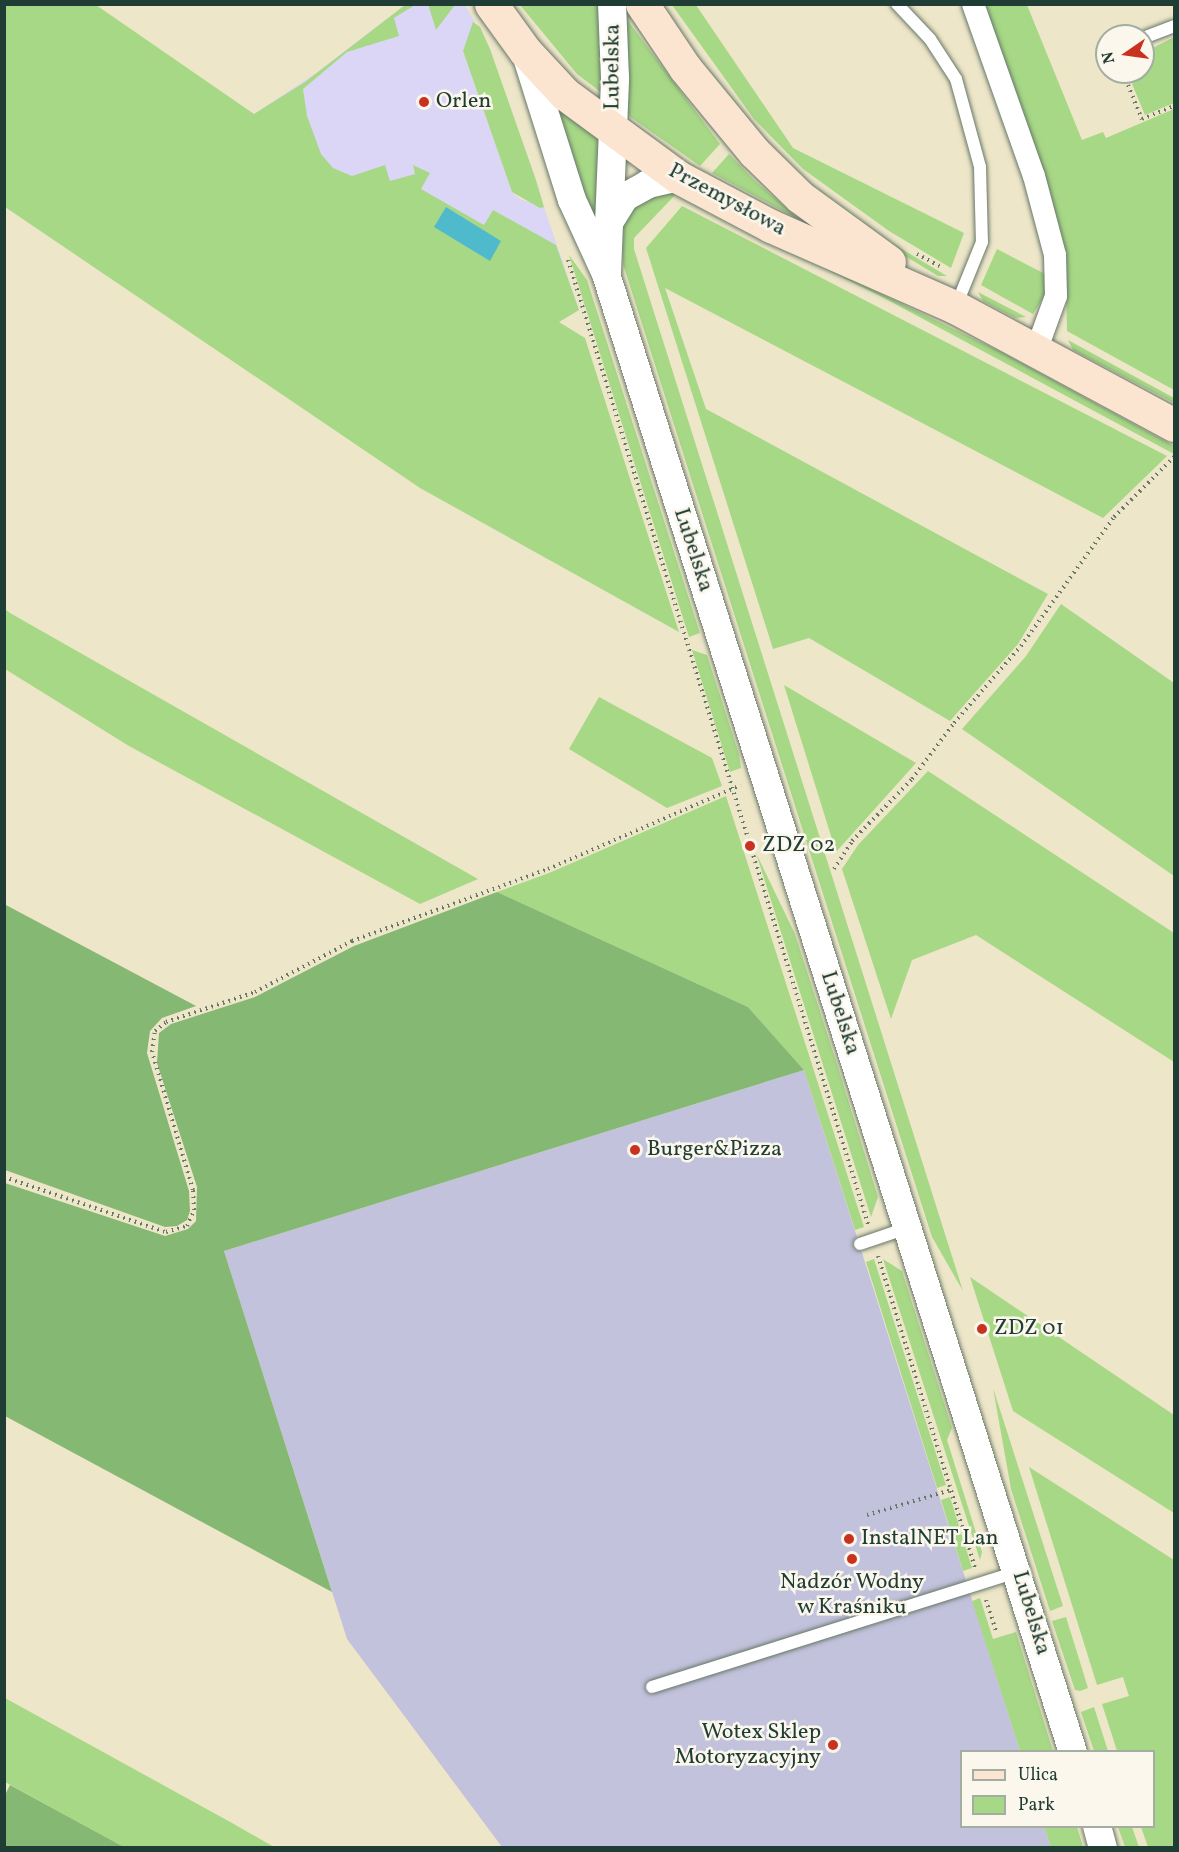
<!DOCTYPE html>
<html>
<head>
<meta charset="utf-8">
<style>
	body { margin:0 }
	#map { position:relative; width:1179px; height:1852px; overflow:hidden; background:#eee6c9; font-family:Vollkorn,serif }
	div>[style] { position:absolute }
	.built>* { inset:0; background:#dcd6f6 }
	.industrial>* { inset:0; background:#c2c2dc }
	.green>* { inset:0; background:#a7d886 }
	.forest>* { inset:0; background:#85b873 }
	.water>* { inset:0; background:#50bacd }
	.path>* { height:4px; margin-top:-2px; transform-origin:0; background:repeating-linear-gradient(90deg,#677868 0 1.5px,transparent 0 6px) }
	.roads { filter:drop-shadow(0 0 2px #677868) drop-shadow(0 0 2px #677868) }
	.service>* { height:12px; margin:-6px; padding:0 6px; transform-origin:6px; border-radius:6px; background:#fff }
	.minor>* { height:22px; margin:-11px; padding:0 11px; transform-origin:11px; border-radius:11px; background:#fff }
	.tertiary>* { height:28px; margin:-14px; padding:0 14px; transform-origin:14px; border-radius:14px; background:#fff }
	.secondary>* { height:33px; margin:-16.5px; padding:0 16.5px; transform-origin:16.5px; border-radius:16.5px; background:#fce5d0 }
	.dots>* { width:16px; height:16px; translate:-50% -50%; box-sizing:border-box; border:3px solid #fbf7ec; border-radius:50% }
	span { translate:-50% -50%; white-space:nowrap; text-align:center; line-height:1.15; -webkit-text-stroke:5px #fbf7ec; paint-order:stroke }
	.street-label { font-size:22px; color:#1f3d34 }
	.poi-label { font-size:22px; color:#1f3d34 }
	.left { translate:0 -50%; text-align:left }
	.right { translate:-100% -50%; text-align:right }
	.frame { position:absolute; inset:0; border:6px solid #1f3d34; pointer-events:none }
	.legend { position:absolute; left:960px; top:1750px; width:195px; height:78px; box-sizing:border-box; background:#fbf7ec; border:2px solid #a3ada2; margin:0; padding:8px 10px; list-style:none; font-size:18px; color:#1f3d34 }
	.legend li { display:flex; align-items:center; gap:12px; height:30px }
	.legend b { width:30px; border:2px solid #a3ada2 }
	.north { position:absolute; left:1095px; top:24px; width:60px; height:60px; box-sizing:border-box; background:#fbf7ec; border:2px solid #a3ada2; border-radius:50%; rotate:257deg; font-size:16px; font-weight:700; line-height:24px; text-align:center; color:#1f3d34 }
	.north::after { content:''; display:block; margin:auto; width:21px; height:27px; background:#c8321e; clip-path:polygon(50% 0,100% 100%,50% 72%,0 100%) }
</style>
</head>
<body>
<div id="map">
	<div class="built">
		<i style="clip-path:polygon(405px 5px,465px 5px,475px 22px,463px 51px,512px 192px,520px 199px,544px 207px,579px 310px,559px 322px,254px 114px,316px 73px)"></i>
	</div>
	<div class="industrial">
		<i style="clip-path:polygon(804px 1070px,1020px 1751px,962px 1752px,962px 1826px,1044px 1827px,1051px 1847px,502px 1847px,347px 1639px,224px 1251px)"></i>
	</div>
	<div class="green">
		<i style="clip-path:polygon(428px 4px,455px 4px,455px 5px,436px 30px)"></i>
		<i style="clip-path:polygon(5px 5px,96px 5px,254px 114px,305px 82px,405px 5px,415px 5px,394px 18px,399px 36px,347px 52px,303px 89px,307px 116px,321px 154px,333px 168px,352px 176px,385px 165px,390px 181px,415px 174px,413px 165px,430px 173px,421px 189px,484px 225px,493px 210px,556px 245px,579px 310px,559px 322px,585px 338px,679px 632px,420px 488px,5px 207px)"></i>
		<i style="clip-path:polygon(520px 5px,603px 5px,602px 93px,577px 74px)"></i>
		<i style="clip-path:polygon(672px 5px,696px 5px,793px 148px,964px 233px,951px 268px,889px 231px,803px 169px,754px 119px)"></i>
		<i style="clip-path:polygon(986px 5px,1027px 5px,1082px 140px,1103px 132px,1106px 138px,1174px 109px,1174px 390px,1067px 331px,1066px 285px)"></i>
		<i style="clip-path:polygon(625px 17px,720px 144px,700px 166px,626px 114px)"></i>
		<i style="clip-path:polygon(473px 22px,480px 27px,490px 49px,536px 180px,544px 207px,540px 208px,512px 192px,463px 51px)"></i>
		<i style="clip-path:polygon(1174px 37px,1174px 103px,1145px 115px,1132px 84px,1143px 72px,1143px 53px)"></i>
		<i style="clip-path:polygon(546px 87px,600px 133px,596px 233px)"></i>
		<i style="clip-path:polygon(729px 154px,754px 180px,800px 220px,712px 173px)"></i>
		<i style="clip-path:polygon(780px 157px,812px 185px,890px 242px,947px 276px,938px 276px,849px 222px)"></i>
		<i style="clip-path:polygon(664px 192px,677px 193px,634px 238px,634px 249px,963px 1291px,932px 1237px,623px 264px,621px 230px,631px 211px,647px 198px)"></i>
		<i style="clip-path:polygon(688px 200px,1005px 354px,1174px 446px,1174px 454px,884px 298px)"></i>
		<i style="clip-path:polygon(682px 206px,1167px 456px,1103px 518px,665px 288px,706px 409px,1048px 594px,1018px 644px,950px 721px,809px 638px,773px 649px,646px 248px)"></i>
		<i style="clip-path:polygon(997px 249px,1047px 275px,1045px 295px,1033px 314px,981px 285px)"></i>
		<i style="clip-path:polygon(569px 255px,587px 280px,700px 633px,689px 637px)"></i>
		<i style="clip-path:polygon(978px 292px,1026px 317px,1015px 318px,983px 301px)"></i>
		<i style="clip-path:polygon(1068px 340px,1174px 398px,1174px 403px,1073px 350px)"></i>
		<i style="clip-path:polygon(1061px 604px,1174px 683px,1174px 876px,962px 729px,1026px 656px)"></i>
		<i style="clip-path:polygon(5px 609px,10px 613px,478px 879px,420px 904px,129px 746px,5px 669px)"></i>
		<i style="clip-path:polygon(692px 650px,707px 655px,739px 754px,741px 768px,730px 772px)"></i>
		<i style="clip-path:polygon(784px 685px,916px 763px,836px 852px)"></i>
		<i style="clip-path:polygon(599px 697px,712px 758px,722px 786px,667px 808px,569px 749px)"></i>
		<i style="clip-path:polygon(928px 771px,1174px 933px,1174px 1062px,976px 935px,912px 960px,891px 1019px,842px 869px,858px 845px)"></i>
		<i style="clip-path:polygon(726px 796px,864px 1227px,855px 1230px,804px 1070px,748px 1007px,497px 892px,549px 873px)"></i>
		<i style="clip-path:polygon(756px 853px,795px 934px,837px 1064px,878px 1197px,871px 1217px)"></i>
		<i style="clip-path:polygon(874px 1259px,946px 1485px,937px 1488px,866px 1262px)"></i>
		<i style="clip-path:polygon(883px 1259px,902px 1271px,952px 1428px,947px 1440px,982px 1552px,980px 1560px)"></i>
		<i style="clip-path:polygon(970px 1277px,1174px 1415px,1174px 1513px,1013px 1411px)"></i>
		<i style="clip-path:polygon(993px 1388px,1063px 1606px,1050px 1611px,1011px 1489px)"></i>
		<i style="clip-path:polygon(1029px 1467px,1174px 1560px,1174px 1847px,1148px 1847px,1141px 1827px,1154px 1826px,1154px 1752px,1117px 1751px,1102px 1704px,1129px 1696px,1126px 1687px,1123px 1677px,1097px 1685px)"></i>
		<i style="clip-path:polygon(950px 1497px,972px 1568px,963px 1571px,941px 1500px)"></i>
		<i style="clip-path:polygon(980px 1598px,993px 1639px,1016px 1632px,1053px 1751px,1020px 1751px,972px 1601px)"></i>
		<i style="clip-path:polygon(1066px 1617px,1088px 1688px,1080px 1691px,1075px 1690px,1052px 1621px)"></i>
		<i style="clip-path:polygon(5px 1698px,232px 1823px,274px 1847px,124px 1847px,5px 1782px)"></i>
		<i style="clip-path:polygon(1094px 1707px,1108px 1751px,1094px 1751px,1081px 1712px)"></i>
		<i style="clip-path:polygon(1044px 1827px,1077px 1827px,1083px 1847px,1051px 1847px)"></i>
		<i style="clip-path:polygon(1118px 1827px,1132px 1827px,1139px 1847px,1125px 1847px)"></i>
	</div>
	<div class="forest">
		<i style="clip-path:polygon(497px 892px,748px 1007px,804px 1070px,224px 1251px,332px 1592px,5px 1416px,5px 1183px,165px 1236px,188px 1229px,196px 1221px,197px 1187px,157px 1063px,159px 1033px,171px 1024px,255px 997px,354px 946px)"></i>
		<i style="clip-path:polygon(4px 904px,196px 1006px,162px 1018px,150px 1031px,147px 1053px,189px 1191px,190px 1211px,187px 1220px,177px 1226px,165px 1227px,5px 1170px)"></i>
		<i style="clip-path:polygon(10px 1785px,124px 1847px,5px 1847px,5px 1795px)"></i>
	</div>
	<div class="water">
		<i style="clip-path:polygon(446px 207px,501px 241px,490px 261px,434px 227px)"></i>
	</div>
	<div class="path">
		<i style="left:1128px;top:85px;width:37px;rotate:68deg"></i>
		<i style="left:1142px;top:119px;width:35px;rotate:-22deg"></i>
		<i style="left:917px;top:254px;width:26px;rotate:28deg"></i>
		<i style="left:568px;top:260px;width:1010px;rotate:72.71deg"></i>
		<i style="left:834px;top:869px;width:33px;rotate:-57deg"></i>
		<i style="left:852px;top:841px;width:86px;rotate:-45.9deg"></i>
		<i style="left:912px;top:779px;width:70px;rotate:-53.1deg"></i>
		<i style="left:954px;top:723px;width:102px;rotate:-49deg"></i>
		<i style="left:1021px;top:646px;width:159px;rotate:-54.2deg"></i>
		<i style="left:1114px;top:517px;width:85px;rotate:-45deg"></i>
		<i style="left:4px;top:1177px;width:171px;rotate:18.8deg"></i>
		<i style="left:166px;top:1232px;width:22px;rotate:-16deg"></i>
		<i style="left:187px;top:1226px;width:17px;rotate:-66deg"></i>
		<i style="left:194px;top:1210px;width:20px;rotate:-93deg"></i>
		<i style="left:193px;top:1190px;width:144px;rotate:-106.5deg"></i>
		<i style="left:152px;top:1052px;width:21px;rotate:-82deg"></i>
		<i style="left:155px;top:1031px;width:14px;rotate:-39deg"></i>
		<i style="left:166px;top:1022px;width:94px;rotate:-18.6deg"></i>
		<i style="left:255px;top:992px;width:110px;rotate:-27.7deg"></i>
		<i style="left:352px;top:941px;width:209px;rotate:-20.2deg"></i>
		<i style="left:548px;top:869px;width:210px;rotate:-23.5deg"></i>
		<i style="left:878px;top:1256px;width:326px;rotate:72.7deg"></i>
		<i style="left:867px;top:1515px;width:88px;rotate:-16.6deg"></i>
		<i style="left:986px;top:1600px;width:35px;rotate:72deg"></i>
	</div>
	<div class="roads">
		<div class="service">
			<i style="left:897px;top:4px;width:48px;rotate:46.7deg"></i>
			<i style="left:930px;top:39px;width:48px;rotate:57deg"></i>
			<i style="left:956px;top:79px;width:91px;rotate:74.7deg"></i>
			<i style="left:980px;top:167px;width:75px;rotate:88.5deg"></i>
			<i style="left:982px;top:242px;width:69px;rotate:112.1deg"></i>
			<i style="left:1143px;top:38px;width:33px;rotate:-21deg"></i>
			<i style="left:860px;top:1244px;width:50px;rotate:-18.8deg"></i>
			<i style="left:652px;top:1687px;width:383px;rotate:-17.5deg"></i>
		</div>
		<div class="minor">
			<i style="left:973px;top:4px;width:182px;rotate:70.5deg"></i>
			<i style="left:1034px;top:176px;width:82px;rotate:75.1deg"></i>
			<i style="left:1055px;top:255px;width:41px;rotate:88.6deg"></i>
			<i style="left:1056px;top:296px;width:59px;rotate:110deg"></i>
		</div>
		<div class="tertiary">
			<i style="left:525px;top:51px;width:156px;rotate:72.5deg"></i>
			<i style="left:572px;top:200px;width:81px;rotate:65.3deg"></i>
			<i style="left:606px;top:274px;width:1550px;rotate:72.47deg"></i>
			<i style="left:608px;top:224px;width:32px;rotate:-58deg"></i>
			<i style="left:625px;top:197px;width:26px;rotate:-29deg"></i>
			<i style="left:648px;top:184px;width:31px;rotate:-13deg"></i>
			<i style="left:607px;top:272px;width:194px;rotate:-87.6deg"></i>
			<i style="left:615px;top:78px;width:74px;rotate:-92.3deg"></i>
			<i style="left:1097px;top:1826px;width:23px;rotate:75deg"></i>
		</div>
		<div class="secondary">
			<i style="left:491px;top:4px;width:58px;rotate:54.1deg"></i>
			<i style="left:525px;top:51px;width:59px;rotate:47.1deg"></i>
			<i style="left:565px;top:94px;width:140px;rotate:36.3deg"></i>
			<i style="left:678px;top:177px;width:105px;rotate:27.8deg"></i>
			<i style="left:771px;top:226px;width:201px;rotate:23.8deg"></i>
			<i style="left:955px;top:307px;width:249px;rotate:28.3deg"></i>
			<i style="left:642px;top:4px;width:77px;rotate:56.1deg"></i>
			<i style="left:685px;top:68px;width:109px;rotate:50.6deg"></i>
			<i style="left:754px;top:152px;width:64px;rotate:44.4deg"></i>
			<i style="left:800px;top:197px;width:110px;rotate:36.1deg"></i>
		</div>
	</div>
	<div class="dots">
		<i style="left:424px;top:102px;background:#c8321e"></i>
		<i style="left:750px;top:846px;background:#c8321e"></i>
		<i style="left:635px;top:1150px;background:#c8321e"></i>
		<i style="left:982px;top:1329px;background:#c8321e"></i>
		<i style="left:849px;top:1539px;background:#c8321e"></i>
		<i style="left:852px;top:1559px;background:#c8321e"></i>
		<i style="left:833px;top:1745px;background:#c8321e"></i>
	</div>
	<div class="street-label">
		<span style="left:613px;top:67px;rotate:-90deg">Lubelska</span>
		<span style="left:727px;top:200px;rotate:28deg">Przemysłowa</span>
		<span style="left:693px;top:550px;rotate:72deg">Lubelska</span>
		<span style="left:840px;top:1013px;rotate:72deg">Lubelska</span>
		<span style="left:1031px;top:1613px;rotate:73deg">Lubelska</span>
	</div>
	<div class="poi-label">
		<span class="left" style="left:436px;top:102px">Orlen</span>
		<span class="left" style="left:762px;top:846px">ZDZ 02</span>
		<span class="left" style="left:647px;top:1150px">Burger&amp;Pizza</span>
		<span class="left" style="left:994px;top:1329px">ZDZ 01</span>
		<span class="left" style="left:861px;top:1539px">InstalNET Lan</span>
		<span style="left:852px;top:1595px">Nadzór Wodny<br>w Kraśniku</span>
		<span class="right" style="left:821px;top:1745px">Wotex Sklep<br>Motoryzacyjny</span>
	</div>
	<div class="frame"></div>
	<ul class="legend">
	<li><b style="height:8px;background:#fce5d0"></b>Ulica</li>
	<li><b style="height:16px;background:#a7d886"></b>Park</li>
	</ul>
	<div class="north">N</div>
</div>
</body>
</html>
